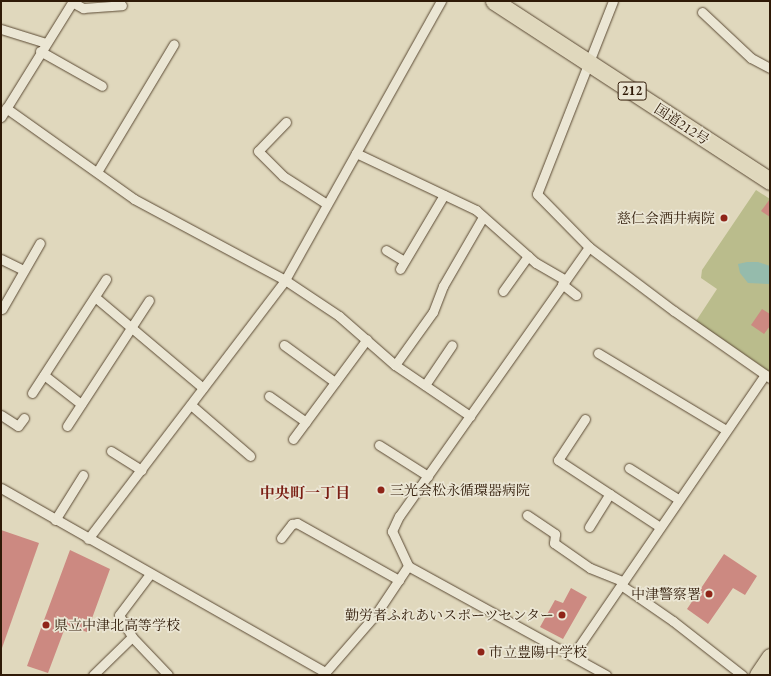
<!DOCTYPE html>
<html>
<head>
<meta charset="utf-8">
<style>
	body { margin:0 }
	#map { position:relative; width:771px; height:676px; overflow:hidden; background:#e0d8bd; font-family:"EB Garamond","Noto Serif JP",serif }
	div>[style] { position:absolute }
	.green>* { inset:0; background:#babc8c }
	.water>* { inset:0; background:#95bbac }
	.building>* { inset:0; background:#cc8981 }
	.roads { filter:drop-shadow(0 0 1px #5b4a34) drop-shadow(0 0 1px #5b4a34) }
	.street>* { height:9px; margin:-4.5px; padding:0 4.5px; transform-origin:4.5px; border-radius:4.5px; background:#ebe6d4 }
	.highway>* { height:17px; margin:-8.5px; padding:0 8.5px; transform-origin:8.5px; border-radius:8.5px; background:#e0d8bd }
	.dots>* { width:11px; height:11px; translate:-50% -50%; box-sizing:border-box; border:2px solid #ebe6d4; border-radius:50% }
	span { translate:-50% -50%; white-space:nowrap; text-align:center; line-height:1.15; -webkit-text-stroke:3.5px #ebe6d4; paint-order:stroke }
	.shield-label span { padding:1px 3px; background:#ebe6d4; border:1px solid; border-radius:3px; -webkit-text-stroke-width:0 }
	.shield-label { font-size:13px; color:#2f1a07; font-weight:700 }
	.street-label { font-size:14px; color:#2f1a07 }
	.poi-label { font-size:14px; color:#2f1a07 }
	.right { translate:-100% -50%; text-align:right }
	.left { translate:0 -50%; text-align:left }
	.neighbourhood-label { font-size:15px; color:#7a1f14; font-weight:700 }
	.frame { position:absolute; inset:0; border:2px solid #2f1a07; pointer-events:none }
</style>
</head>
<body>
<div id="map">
	<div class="green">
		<i style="clip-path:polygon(756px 190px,770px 199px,770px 372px,696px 321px,717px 289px,701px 278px,702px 270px)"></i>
	</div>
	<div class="water">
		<i style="clip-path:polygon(747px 262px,758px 262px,770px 266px,770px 284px,748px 283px,740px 273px,738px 264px)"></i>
	</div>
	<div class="building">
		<i style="clip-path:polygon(770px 199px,770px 217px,761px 211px)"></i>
		<i style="clip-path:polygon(762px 309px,770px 314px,770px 326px,764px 334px,751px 325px)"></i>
		<i style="clip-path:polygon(1px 530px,39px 543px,2px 648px,1px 648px)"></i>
		<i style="clip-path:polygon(70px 550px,110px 569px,87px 632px,66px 625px,48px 673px,27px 666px)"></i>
		<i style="clip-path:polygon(724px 554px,757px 576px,745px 595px,733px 588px,708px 624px,687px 609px)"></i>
		<i style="clip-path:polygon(571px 588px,587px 597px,563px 639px,540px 627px,555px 600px,563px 603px)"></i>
	</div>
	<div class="roads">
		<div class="street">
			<i style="left:613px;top:1px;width:207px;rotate:111.5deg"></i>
			<i style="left:537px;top:194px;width:74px;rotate:45.5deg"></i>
			<i style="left:589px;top:247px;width:106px;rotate:37deg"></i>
			<i style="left:674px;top:311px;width:117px;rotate:34.9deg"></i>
			<i style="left:72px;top:2px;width:13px;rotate:29deg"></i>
			<i style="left:83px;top:8px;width:39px;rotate:-4deg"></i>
			<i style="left:702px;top:12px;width:67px;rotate:43.2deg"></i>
			<i style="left:751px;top:58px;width:21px;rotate:28deg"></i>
			<i style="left:1px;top:29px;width:47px;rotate:17.3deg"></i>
			<i style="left:40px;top:51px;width:71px;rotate:29.4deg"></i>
			<i style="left:6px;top:108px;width:157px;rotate:35.4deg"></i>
			<i style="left:134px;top:199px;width:171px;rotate:28.2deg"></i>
			<i style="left:285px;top:280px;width:65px;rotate:33.7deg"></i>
			<i style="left:339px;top:316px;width:74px;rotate:41.2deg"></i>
			<i style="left:395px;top:365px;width:91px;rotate:34.2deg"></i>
			<i style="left:1px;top:117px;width:137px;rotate:-58.2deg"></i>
			<i style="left:286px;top:122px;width:40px;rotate:134deg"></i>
			<i style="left:258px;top:151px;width:35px;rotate:45deg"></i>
			<i style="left:283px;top:176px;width:52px;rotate:32.5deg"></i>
			<i style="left:356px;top:153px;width:133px;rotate:25.4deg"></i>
			<i style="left:476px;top:210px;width:80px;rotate:41.5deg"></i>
			<i style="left:536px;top:263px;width:34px;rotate:30deg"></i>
			<i style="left:97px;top:172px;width:149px;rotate:-59deg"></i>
			<i style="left:589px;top:247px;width:329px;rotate:125.2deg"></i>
			<i style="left:399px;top:516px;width:17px;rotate:115deg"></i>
			<i style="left:392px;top:531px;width:38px;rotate:65deg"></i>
			<i style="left:408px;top:566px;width:226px;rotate:28.8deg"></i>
			<i style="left:386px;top:250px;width:21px;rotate:31deg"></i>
			<i style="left:1px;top:259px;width:25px;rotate:26deg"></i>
			<i style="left:400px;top:269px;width:86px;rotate:-59.3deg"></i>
			<i style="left:562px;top:284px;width:18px;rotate:38deg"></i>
			<i style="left:503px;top:291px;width:43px;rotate:-54.5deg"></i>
			<i style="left:95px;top:297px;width:141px;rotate:40.1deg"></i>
			<i style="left:2px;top:309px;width:76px;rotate:-60.1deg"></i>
			<i style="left:284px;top:345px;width:63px;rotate:36deg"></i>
			<i style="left:598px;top:353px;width:149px;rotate:31deg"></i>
			<i style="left:395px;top:365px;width:65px;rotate:-54.4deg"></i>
			<i style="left:433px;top:312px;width:28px;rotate:-69deg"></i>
			<i style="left:443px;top:286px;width:80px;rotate:-59.9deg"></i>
			<i style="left:44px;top:375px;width:47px;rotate:38.1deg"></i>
			<i style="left:425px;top:385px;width:48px;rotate:-56deg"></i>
			<i style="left:32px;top:393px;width:136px;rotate:-57deg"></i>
			<i style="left:269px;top:396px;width:45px;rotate:35.1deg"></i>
			<i style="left:191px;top:405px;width:78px;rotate:40.8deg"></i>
			<i style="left:1px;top:415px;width:20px;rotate:33deg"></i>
			<i style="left:18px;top:426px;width:10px;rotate:-53deg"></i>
			<i style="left:585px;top:419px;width:49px;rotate:123.4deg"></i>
			<i style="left:558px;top:460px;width:122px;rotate:33.3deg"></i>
			<i style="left:67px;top:426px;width:150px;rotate:-56.9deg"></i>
			<i style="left:293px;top:439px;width:124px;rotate:-53.5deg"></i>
			<i style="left:379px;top:445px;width:58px;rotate:32.3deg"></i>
			<i style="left:111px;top:451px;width:36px;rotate:32deg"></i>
			<i style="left:629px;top:468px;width:58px;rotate:32.3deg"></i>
			<i style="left:1px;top:488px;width:373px;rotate:29.6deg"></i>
			<i style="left:527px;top:515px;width:34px;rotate:34deg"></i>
			<i style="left:555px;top:534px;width:9px;rotate:96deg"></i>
			<i style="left:554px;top:543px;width:44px;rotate:34.8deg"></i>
			<i style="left:590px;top:568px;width:35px;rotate:22deg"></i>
			<i style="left:55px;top:520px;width:53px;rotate:-58.1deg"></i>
			<i style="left:589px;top:527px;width:39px;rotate:-58deg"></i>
			<i style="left:281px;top:538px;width:18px;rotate:-52deg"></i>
			<i style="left:292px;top:524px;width:5px;rotate:-11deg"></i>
			<i style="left:297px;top:523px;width:117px;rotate:29.2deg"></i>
			<i style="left:88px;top:539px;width:325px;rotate:-52.7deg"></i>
			<i style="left:285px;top:280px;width:320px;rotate:-60.8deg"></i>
			<i style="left:150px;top:574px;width:51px;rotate:127.1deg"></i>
			<i style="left:119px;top:615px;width:26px;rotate:59deg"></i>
			<i style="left:132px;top:637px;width:52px;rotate:46.5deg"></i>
			<i style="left:621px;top:585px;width:63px;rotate:34.7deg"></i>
			<i style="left:673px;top:621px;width:88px;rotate:38deg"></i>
			<i style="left:573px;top:655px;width:340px;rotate:-55.6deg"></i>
			<i style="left:93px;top:675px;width:54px;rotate:-44.3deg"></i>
			<i style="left:323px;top:675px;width:81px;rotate:-49deg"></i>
			<i style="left:376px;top:614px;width:58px;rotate:-56.3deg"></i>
		</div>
		<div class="highway">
			<i style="left:494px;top:1px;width:330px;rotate:33.1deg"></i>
			<i style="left:758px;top:675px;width:22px;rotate:-56deg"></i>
		</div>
	</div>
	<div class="dots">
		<i style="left:724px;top:218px;background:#8f2418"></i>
		<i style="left:381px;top:490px;background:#8f2418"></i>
		<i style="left:709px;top:594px;background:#8f2418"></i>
		<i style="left:562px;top:615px;background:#8f2418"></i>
		<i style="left:46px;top:625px;background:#8f2418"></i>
		<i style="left:481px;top:652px;background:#8f2418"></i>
	</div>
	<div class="shield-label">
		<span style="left:632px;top:91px">212</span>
	</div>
	<div class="street-label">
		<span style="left:682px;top:124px;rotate:33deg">国道212号</span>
	</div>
	<div class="poi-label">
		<span class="right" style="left:715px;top:218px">慈仁会酒井病院</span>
		<span class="left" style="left:390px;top:490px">三光会松永循環器病院</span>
		<span class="right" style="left:701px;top:594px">中津警察署</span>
		<span class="right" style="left:554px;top:615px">勤労者ふれあいスポーツセンター</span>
		<span class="left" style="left:54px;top:625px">県立中津北高等学校</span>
		<span class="left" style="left:489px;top:652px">市立豊陽中学校</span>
	</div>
	<div class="neighbourhood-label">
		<span style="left:305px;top:493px">中央町一丁目</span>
	</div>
	<div class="frame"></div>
</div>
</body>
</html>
